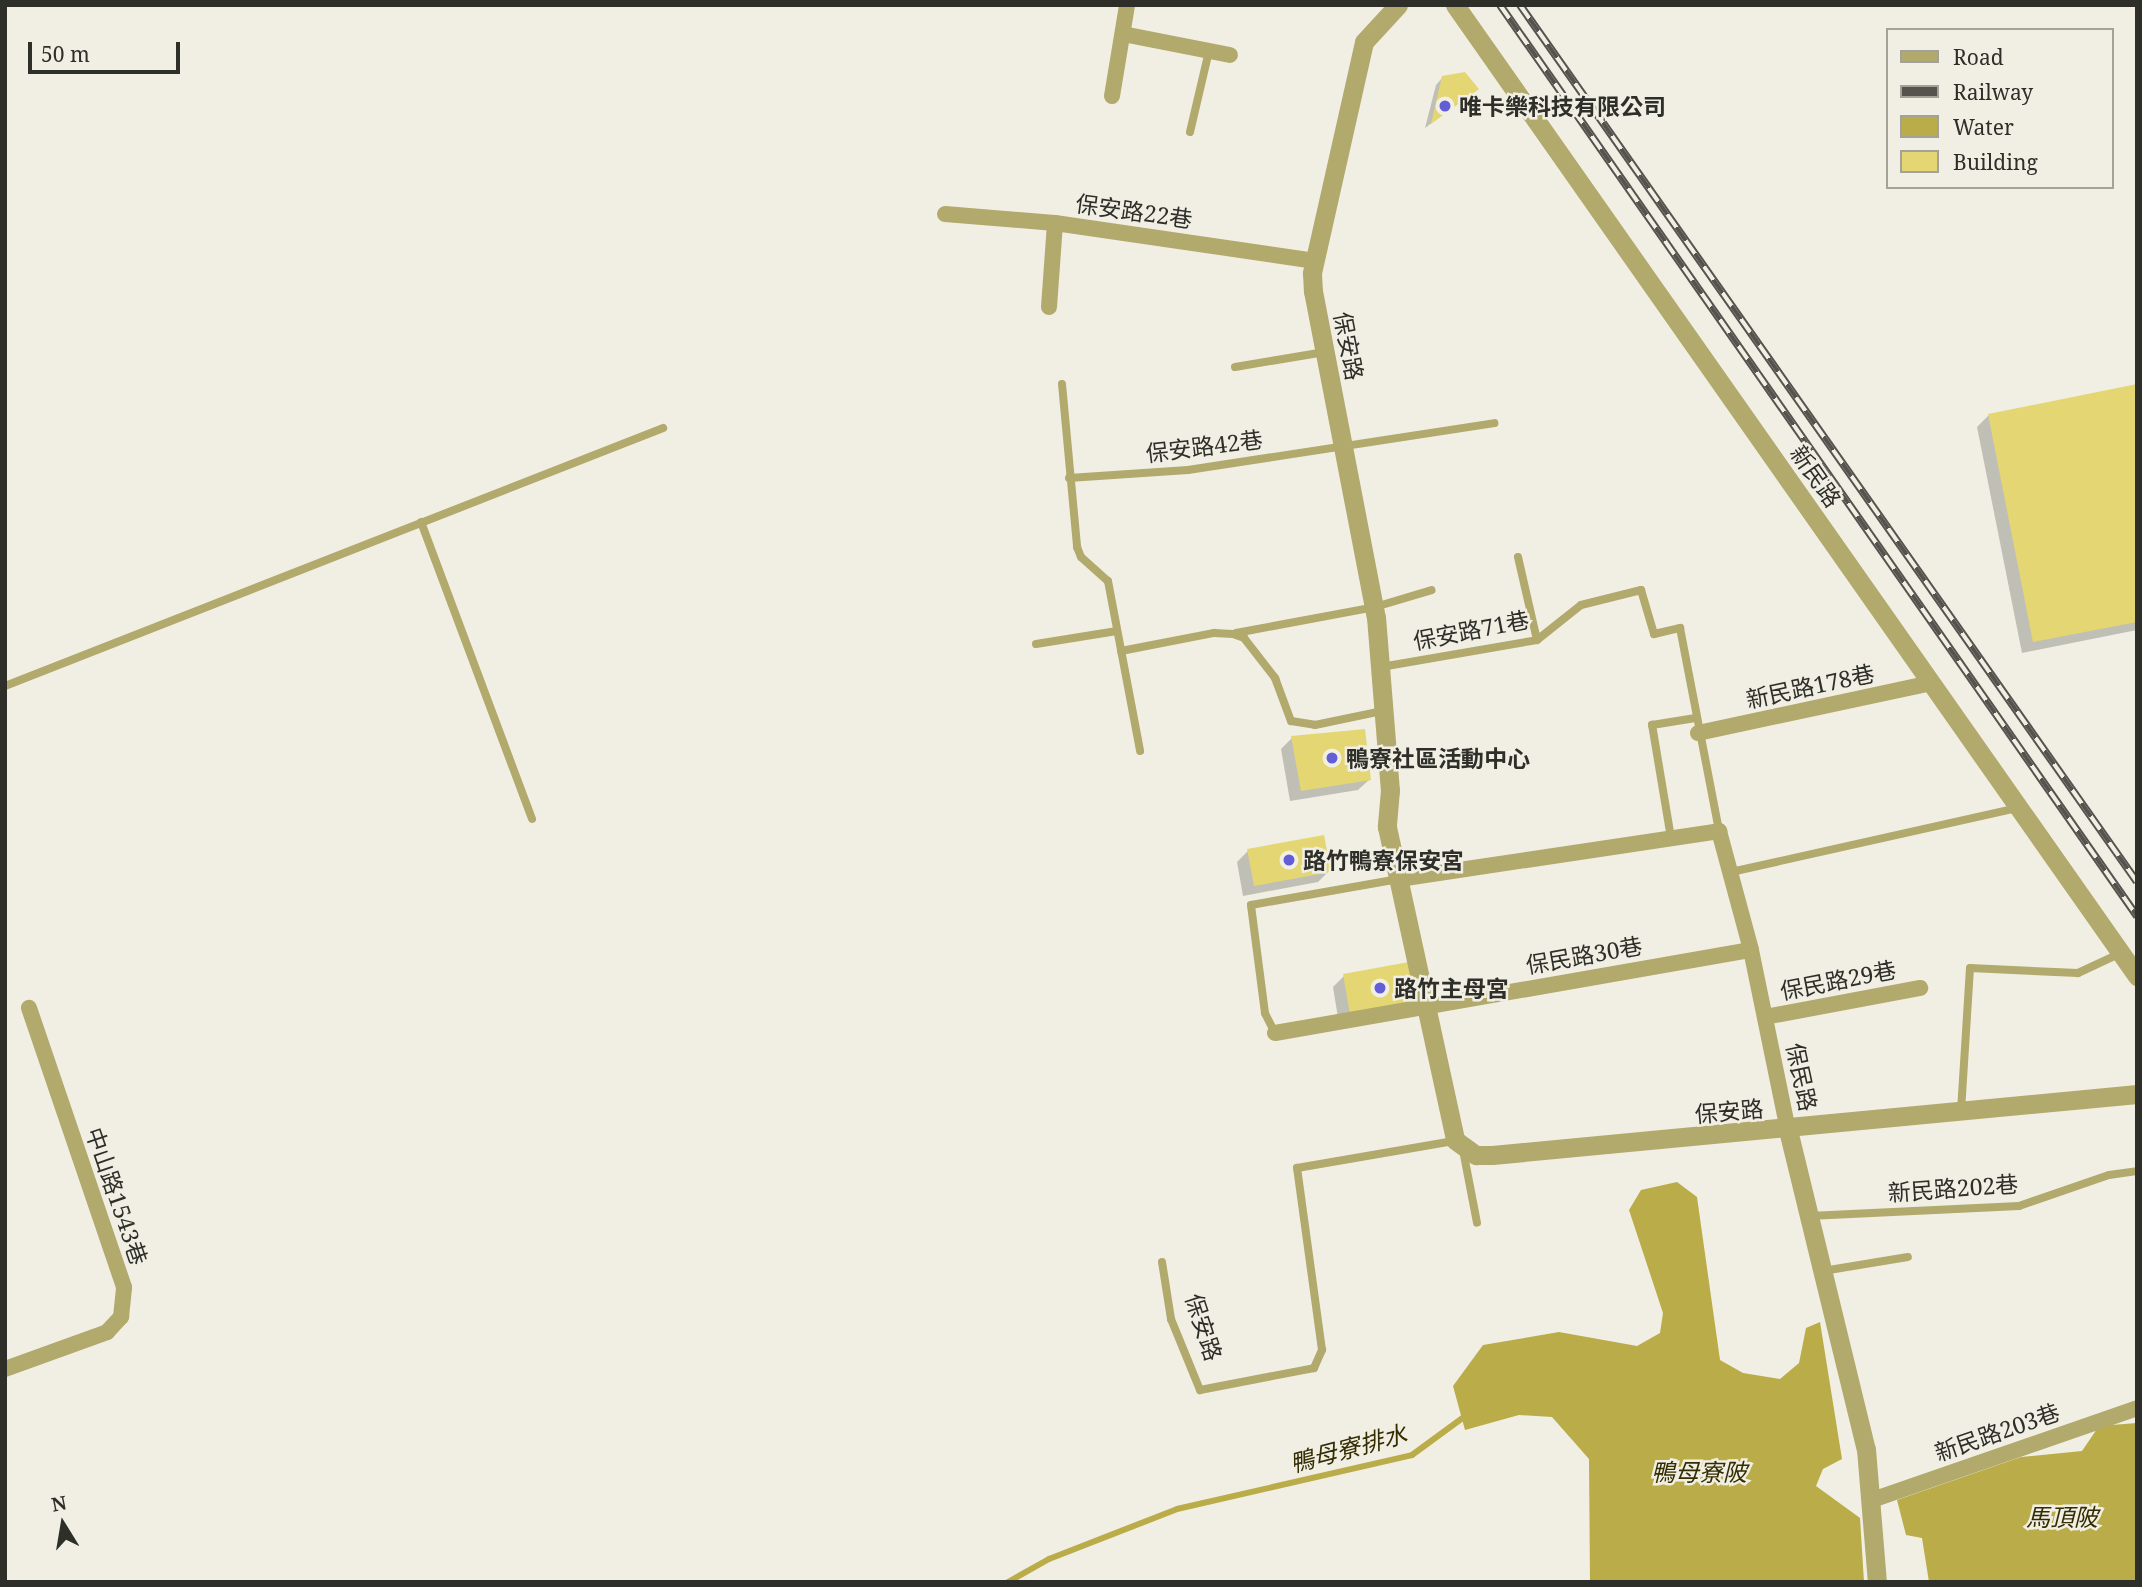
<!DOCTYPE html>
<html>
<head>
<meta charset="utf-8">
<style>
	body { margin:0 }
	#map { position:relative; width:2142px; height:1587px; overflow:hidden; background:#f1efe4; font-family:"Noto Serif","Noto Sans TC",serif }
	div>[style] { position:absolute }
	.water>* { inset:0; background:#baac48 }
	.shadow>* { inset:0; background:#0003 }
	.stream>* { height:6px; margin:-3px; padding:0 3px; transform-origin:3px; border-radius:3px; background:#baac48 }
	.building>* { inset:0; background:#e4d673 }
	.service>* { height:8px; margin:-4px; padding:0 4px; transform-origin:4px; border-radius:4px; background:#b2a96c }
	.minor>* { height:16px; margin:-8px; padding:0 8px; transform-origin:8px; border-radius:8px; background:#b2a96c }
	.tertiary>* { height:19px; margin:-9.5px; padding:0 9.5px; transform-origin:9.5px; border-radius:9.5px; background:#b2a96c }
	.rail>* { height:8px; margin-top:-4px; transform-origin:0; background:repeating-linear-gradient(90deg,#f1efe4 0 16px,#54534d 0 32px); box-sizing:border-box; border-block:2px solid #54534d }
	.dots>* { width:19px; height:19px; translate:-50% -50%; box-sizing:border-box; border:4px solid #f1efe4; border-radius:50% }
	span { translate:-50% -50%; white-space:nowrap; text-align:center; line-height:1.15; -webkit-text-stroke:5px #f1efe4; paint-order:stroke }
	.poi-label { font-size:23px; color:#2f2f2a; font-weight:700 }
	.left { translate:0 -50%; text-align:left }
	.street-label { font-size:23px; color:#2f2f2a }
	.water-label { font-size:24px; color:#332d01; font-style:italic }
	.frame { position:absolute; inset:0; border:7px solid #2f2f2a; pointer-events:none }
	.legend { position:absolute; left:1886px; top:28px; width:228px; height:161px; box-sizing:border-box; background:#f1efe4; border:2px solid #a3a29a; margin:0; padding:9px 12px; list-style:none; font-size:21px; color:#2f2f2a }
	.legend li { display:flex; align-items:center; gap:14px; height:35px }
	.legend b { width:35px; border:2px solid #a3a29a }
	.north { position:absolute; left:28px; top:1489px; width:70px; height:70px; -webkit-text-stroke:5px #f1efe4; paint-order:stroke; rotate:349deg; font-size:19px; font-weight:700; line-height:28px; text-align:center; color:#2f2f2a }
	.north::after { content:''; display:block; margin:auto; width:24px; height:32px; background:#2f2f2a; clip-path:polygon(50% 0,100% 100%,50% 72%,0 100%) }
	.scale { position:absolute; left:28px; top:42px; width:152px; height:32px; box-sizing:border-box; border:4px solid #2f2f2a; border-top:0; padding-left:9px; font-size:21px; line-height:24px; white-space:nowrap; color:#2f2f2a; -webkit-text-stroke:5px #f1efe4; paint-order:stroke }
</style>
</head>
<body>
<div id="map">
	<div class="water">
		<i style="clip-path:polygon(1677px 1182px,1697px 1197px,1720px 1360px,1743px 1373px,1780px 1379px,1799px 1363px,1806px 1328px,1820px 1322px,1842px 1459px,1823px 1469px,1816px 1486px,1860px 1518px,1864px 1582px,1590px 1582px,1589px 1459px,1552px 1417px,1519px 1415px,1465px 1430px,1453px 1386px,1483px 1345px,1559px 1332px,1637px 1346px,1660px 1333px,1663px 1313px,1629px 1210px,1641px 1190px)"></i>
		<i style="clip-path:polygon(2137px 1423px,2137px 1582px,1929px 1582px,1922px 1538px,1906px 1535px,1897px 1500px,2021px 1457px,2082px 1451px,2099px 1426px)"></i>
	</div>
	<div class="shadow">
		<i style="clip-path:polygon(1443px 77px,1477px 89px,1425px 128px,1436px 85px)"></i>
		<i style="clip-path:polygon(2137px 386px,2137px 630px,2022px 653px,1977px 427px,1988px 416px)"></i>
		<i style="clip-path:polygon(1292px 738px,1370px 779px,1358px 790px,1290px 801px,1281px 749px)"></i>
		<i style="clip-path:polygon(1248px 851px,1329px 871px,1318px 882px,1243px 896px,1237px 862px)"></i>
		<i style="clip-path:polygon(1344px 976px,1415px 1002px,1339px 1024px,1333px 987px)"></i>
	</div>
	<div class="stream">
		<i style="left:1008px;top:1582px;width:47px;rotate:-29.3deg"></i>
		<i style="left:1049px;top:1559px;width:137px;rotate:-21.3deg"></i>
		<i style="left:1177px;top:1509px;width:241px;rotate:-12.9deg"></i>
		<i style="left:1412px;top:1455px;width:69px;rotate:-36.2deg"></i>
	</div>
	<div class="building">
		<i style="clip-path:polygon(1465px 72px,1479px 89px,1431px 124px,1442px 76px)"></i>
		<i style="clip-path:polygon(2137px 384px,2137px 622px,2033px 642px,1988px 414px)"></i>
		<i style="clip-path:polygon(1365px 729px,1371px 780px,1301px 791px,1291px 736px)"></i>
		<i style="clip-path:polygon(1324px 835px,1331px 872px,1254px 886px,1247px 849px)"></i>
		<i style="clip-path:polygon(1409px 962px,1417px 1003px,1350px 1014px,1343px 974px)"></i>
	</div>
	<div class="service">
		<i style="left:1190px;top:132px;width:83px;rotate:-76.8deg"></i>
		<i style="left:1235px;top:367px;width:91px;rotate:-9.5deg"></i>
		<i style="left:1062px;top:384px;width:164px;rotate:84.7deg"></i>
		<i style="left:1077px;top:547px;width:11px;rotate:68deg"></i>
		<i style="left:1081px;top:557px;width:36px;rotate:42deg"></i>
		<i style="left:1108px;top:581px;width:173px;rotate:79.3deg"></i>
		<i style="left:1069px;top:478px;width:119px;rotate:-3.8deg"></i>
		<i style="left:1188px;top:470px;width:310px;rotate:-8.7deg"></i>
		<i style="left:421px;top:522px;width:317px;rotate:69.5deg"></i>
		<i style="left:1518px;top:557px;width:85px;rotate:77.1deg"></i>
		<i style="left:1236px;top:633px;width:141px;rotate:-10.6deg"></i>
		<i style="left:1375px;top:607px;width:59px;rotate:-16.6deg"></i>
		<i style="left:1036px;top:644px;width:82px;rotate:-9.1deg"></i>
		<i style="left:1121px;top:651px;width:95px;rotate:-11deg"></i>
		<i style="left:1214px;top:633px;width:19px;rotate:3deg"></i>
		<i style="left:1233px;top:634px;width:12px;rotate:20deg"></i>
		<i style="left:1244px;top:638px;width:51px;rotate:52.2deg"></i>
		<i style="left:1275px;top:678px;width:46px;rotate:69.6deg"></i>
		<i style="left:1291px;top:721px;width:24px;rotate:9deg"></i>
		<i style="left:1315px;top:725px;width:68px;rotate:-11.8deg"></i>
		<i style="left:1381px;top:667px;width:158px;rotate:-9.8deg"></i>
		<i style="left:1537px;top:640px;width:56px;rotate:-38.5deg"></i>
		<i style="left:1581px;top:605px;width:62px;rotate:-14deg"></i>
		<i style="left:1641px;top:590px;width:46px;rotate:73.5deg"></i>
		<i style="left:1654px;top:634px;width:27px;rotate:-13deg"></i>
		<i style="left:1680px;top:628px;width:207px;rotate:79.1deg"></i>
		<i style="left:5px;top:686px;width:707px;rotate:-21.41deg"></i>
		<i style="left:1671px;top:838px;width:115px;rotate:-99.5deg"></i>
		<i style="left:1652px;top:725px;width:44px;rotate:-9.2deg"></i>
		<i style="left:1731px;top:872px;width:294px;rotate:-12.6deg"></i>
		<i style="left:1275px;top:1033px;width:22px;rotate:-117deg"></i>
		<i style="left:1265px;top:1013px;width:109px;rotate:-97.4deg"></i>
		<i style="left:1251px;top:905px;width:150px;rotate:-10deg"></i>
		<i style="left:1961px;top:1111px;width:143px;rotate:-86.4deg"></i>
		<i style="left:1970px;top:968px;width:108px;rotate:2.7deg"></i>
		<i style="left:2078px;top:973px;width:47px;rotate:-24.9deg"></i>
		<i style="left:1463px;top:1150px;width:74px;rotate:79.1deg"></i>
		<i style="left:1809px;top:1216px;width:210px;rotate:-2.7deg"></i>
		<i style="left:2019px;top:1206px;width:95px;rotate:-19deg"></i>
		<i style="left:2109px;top:1175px;width:28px;rotate:-8deg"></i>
		<i style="left:1162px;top:1262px;width:58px;rotate:81deg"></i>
		<i style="left:1171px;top:1319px;width:77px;rotate:67.8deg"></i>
		<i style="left:1200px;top:1390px;width:116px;rotate:-10.9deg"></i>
		<i style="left:1314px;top:1368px;width:20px;rotate:-66deg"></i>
		<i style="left:1322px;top:1350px;width:184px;rotate:-97.8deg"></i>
		<i style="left:1297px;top:1168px;width:159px;rotate:-9.8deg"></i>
		<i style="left:1823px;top:1271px;width:86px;rotate:-9.4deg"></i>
	</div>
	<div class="minor">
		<i style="left:1123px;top:34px;width:109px;rotate:11.1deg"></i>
		<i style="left:1112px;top:96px;width:92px;rotate:-80.6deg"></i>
		<i style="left:945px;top:214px;width:110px;rotate:4.7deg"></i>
		<i style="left:1055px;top:223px;width:263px;rotate:8.3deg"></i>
		<i style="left:1049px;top:307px;width:84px;rotate:-85.9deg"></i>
		<i style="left:1698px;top:733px;width:238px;rotate:-12.1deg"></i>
		<i style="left:1399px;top:879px;width:324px;rotate:-8.5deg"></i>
		<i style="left:1719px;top:831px;width:123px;rotate:74.9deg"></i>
		<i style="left:1751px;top:950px;width:184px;rotate:78.4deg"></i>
		<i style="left:1765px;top:1017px;width:158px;rotate:-10.6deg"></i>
		<i style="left:1275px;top:1033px;width:483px;rotate:-9.9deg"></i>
		<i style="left:5px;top:1369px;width:109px;rotate:-19.9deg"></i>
		<i style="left:107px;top:1332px;width:21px;rotate:-47deg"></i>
		<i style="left:121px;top:1317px;width:30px;rotate:-84deg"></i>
		<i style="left:124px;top:1287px;width:295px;rotate:-108.8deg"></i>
		<i style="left:1872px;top:1500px;width:281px;rotate:-19.1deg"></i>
	</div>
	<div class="tertiary">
		<i style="left:1398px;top:5px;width:50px;rotate:132.6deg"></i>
		<i style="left:1364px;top:42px;width:237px;rotate:102.7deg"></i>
		<i style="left:1312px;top:273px;width:18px;rotate:87deg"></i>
		<i style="left:1313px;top:291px;width:332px;rotate:79.1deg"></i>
		<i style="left:1376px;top:617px;width:174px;rotate:85.4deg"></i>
		<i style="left:1390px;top:790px;width:37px;rotate:95deg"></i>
		<i style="left:1387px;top:827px;width:320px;rotate:77.7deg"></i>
		<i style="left:1455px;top:1140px;width:26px;rotate:36deg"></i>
		<i style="left:1476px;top:1155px;width:16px"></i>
		<i style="left:1492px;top:1155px;width:648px;rotate:-5.4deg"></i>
		<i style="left:1455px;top:5px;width:1187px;rotate:54.92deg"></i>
		<i style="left:1788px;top:1130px;width:328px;rotate:76.3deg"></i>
		<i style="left:1866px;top:1449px;width:133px;rotate:85.3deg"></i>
	</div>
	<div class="rail">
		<i style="left:1500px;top:5px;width:1112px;rotate:55.04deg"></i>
		<i style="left:1520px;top:5px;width:1072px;rotate:54.87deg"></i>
	</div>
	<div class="dots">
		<i style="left:1445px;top:106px;background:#635dd6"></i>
		<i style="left:1332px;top:758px;background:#635dd6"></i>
		<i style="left:1289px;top:860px;background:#635dd6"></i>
		<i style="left:1380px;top:988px;background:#635dd6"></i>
	</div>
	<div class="poi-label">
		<span class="left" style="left:1459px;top:106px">唯卡樂科技有限公司</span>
		<span class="left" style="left:1346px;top:758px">鴨寮社區活動中心</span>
		<span class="left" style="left:1303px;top:860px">路竹鴨寮保安宮</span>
		<span class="left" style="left:1394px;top:988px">路竹主母宮</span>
	</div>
	<div class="street-label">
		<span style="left:1134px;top:211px;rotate:8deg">保安路22巷</span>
		<span style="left:1349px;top:346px;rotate:79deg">保安路</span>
		<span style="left:1204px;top:446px;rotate:-7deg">保安路42巷</span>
		<span style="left:1816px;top:476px;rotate:55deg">新民路</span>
		<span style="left:1471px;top:630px;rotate:-11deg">保安路71巷</span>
		<span style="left:1810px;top:686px;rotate:-12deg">新民路178巷</span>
		<span style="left:1584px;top:955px;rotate:-10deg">保民路30巷</span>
		<span style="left:1838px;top:980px;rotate:-11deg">保民路29巷</span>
		<span style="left:1802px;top:1077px;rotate:78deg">保民路</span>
		<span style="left:1729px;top:1111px;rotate:-5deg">保安路</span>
		<span style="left:1953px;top:1188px;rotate:-4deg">新民路202巷</span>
		<span style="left:117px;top:1196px;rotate:71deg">中山路1543巷</span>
		<span style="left:1204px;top:1327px;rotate:72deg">保安路</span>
		<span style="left:1997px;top:1432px;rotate:-19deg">新民路203巷</span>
	</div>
	<div class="water-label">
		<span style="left:1348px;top:1448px;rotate:-15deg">鴨母寮排水</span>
		<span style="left:1699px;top:1472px">鴨母寮陂</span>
		<span style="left:2062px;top:1517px">馬頂陂</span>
	</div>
	<div class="frame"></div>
	<ul class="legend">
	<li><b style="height:9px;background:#b2a96c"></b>Road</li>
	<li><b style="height:9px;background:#54534d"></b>Railway</li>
	<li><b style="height:19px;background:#baac48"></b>Water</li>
	<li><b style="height:19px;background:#e4d673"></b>Building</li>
	</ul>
	<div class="north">N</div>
	<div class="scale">50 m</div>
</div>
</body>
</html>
